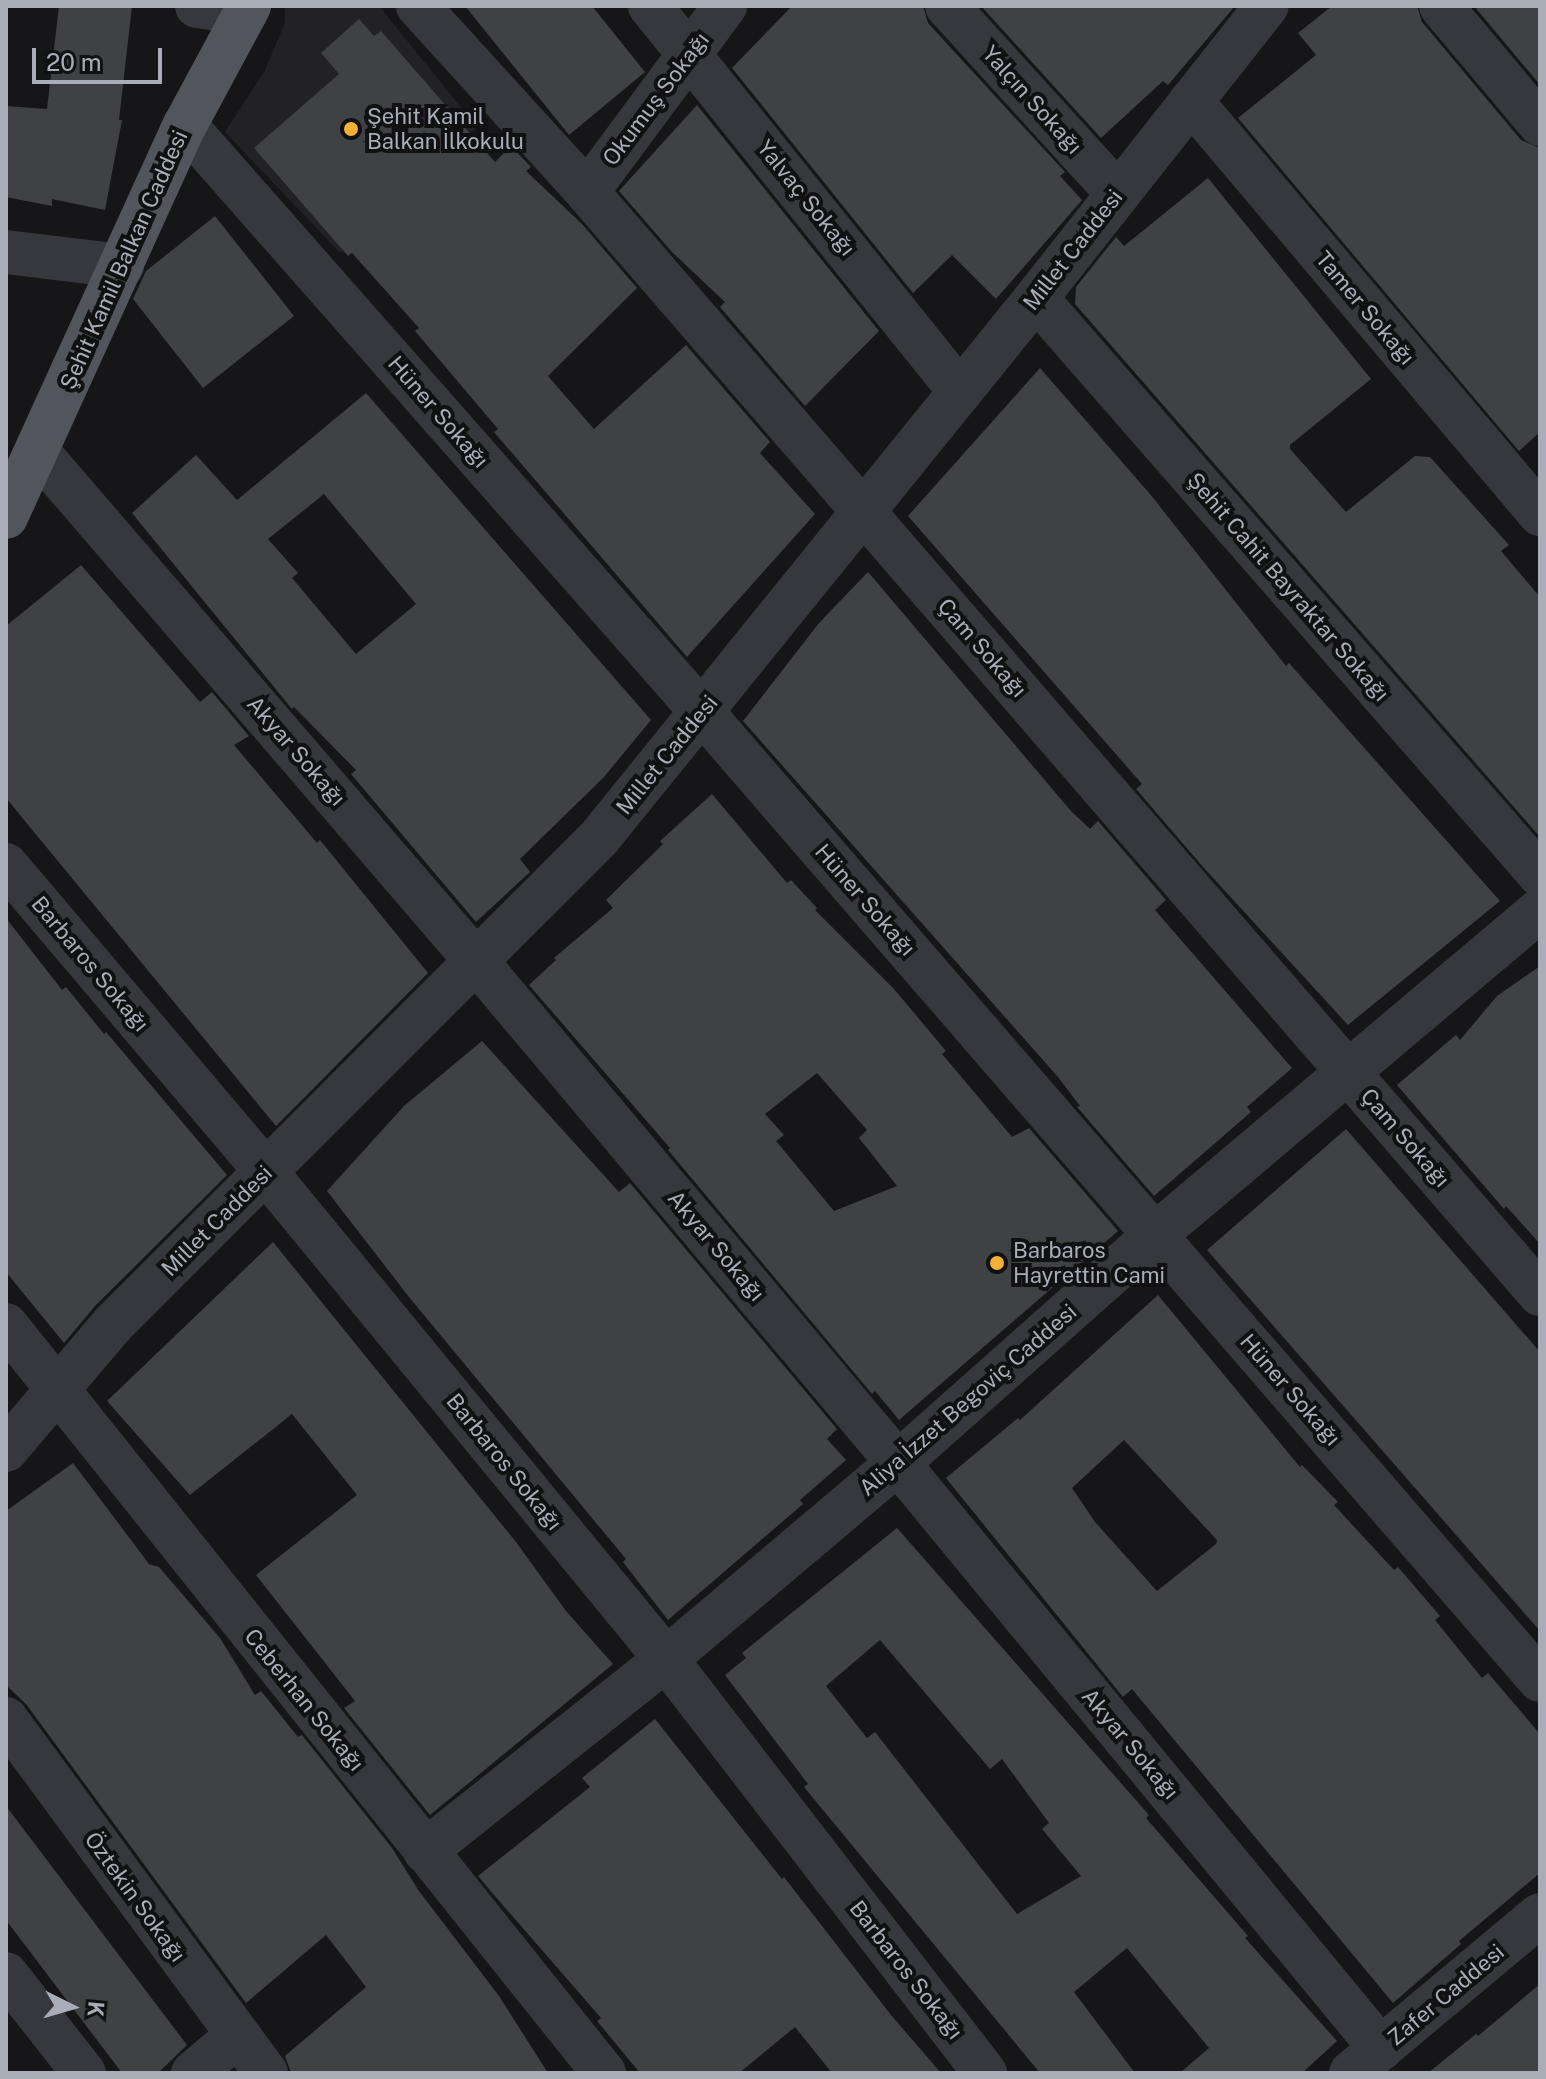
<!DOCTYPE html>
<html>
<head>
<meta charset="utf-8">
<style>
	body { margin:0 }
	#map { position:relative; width:1546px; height:2079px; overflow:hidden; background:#161618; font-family:"Public Sans",sans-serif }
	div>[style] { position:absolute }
	.built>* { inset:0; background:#222225 }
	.building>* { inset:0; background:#404145 }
	.minor>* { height:44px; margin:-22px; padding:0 22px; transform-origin:22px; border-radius:22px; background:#37383d }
	.tertiary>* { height:44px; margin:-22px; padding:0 22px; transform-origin:22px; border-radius:22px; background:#37383d }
	.primary>* { height:44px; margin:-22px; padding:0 22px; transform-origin:22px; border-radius:22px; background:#53555c }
	.dots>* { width:22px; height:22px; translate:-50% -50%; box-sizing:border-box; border:4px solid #111113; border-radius:50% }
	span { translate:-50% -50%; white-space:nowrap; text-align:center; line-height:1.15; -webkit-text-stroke:8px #111113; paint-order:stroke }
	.street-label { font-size:22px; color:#a8adb8 }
	.poi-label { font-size:22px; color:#a8adb8 }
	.left { translate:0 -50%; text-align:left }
	.frame { position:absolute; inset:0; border:8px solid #a8adb8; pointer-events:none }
	.north { position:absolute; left:32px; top:1967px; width:80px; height:80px; -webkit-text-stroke:6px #111113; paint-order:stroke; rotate:95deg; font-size:22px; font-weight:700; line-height:32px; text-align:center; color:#a8adb8 }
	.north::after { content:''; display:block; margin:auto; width:28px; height:36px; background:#a8adb8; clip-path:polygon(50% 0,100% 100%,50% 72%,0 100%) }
	.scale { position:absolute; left:32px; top:48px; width:130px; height:36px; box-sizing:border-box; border:4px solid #a8adb8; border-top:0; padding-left:10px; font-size:24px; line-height:28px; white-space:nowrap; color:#a8adb8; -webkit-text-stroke:6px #111113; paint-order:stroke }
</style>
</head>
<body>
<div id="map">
	<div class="built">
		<i style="clip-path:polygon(285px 6px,379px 6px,477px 127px,340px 253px,225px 132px,264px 72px,285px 23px)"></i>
	</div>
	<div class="building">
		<i style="clip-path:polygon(59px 6px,132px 6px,119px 120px,122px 120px,105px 210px,52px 199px,52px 206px,6px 197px,6px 106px,47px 109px)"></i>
		<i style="clip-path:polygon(465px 6px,592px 6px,645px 72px,569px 135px)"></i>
		<i style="clip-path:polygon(792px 6px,923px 6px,928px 23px,1065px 172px,1060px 176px,1082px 200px,996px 299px,952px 255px,913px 293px,732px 68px)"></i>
		<i style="clip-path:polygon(981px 6px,1235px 6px,1168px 85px,1163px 81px,1101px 138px)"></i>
		<i style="clip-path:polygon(1332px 6px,1417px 6px,1422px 22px,1521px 140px,1540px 148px,1540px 432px,1519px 451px,1238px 118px,1316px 55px,1298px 33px)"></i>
		<i style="clip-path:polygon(1474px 6px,1540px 6px,1540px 85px)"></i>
		<i style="clip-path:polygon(359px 19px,374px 36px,381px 31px,495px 162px,511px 146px,531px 167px,526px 171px,582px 224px,637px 288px,548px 376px,594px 429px,686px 345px,770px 442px,760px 453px,815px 514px,687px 657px,494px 432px,498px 429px,415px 331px,419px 328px,352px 253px,348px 256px,254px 148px,339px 74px,321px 53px)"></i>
		<i style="clip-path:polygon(697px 105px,879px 331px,805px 406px,720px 307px,725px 302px,672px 252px,619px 191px)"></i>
		<i style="clip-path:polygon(1208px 178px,1371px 379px,1290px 445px,1290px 449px,1346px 512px,1415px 456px,1430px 457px,1509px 545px,1501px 551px,1540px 597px,1540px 837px,1075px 304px,1076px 287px,1116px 237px,1124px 246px)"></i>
		<i style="clip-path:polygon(215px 216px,294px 316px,203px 388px,133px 299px,146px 271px)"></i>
		<i style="clip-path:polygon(1040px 368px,1150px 494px,1286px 666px,1289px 663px,1500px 901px,1348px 1025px,1204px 868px,1136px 789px,1142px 784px,908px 516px)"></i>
		<i style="clip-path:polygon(evenodd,366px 393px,651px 720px,604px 777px,520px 859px,530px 872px,476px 922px,351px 774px,356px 770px,294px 707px,292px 709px,132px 513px,196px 455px,237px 500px,366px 393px,324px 494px,416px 604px,356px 654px,292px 578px,298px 573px,268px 539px,324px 494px)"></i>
		<i style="clip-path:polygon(81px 565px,200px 702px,212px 692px,249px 736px,234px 745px,317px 843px,320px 840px,428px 973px,276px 1126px,6px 798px,6px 626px)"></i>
		<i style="clip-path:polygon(868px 572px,1071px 811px,1090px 829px,1098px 821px,1166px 900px,1155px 910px,1292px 1068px,1247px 1107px,1251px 1112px,1154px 1196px,1077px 1107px,1080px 1106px,1058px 1077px,743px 721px,819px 623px)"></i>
		<i style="clip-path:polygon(evenodd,712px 794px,787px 883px,791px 880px,817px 908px,815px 910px,894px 989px,946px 1051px,942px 1054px,1012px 1137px,1029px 1128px,1118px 1231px,899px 1420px,875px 1391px,872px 1394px,668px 1150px,670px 1148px,529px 985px,556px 960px,554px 958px,613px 908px,606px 900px,663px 844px,660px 841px,712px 794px,817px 1073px,867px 1130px,859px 1138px,897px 1186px,834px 1211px,776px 1141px,784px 1135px,765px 1114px,817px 1073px)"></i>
		<i style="clip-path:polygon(6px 918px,62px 990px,66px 987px,104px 1034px,106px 1032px,227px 1175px,95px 1306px,64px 1343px,6px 1272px)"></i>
		<i style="clip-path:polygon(1540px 966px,1540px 1244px,1506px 1206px,1504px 1209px,1397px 1085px,1456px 1035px,1460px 1040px,1497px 996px)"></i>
		<i style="clip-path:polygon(482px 1041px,619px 1192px,630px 1183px,837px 1429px,827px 1439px,846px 1460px,800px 1500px,803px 1504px,668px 1620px,623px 1562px,626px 1559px,409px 1297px,327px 1191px,404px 1106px)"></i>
		<i style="clip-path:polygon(1346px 1129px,1540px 1352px,1540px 1631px,1207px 1250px)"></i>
		<i style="clip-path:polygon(273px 1242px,516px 1542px,566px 1611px,613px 1664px,430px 1815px,344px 1708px,355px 1701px,256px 1575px,357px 1495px,292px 1414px,190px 1495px,107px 1401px)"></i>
		<i style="clip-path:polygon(evenodd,1158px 1295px,1300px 1467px,1302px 1465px,1338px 1502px,1334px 1505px,1394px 1570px,1398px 1567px,1440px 1616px,1435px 1620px,1482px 1678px,1488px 1673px,1540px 1734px,1540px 1873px,1459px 1941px,1461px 1944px,1393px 2003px,1132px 1689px,1123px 1697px,946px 1478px,1018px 1418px,1020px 1420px,1158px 1295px,1124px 1440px,1217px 1540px,1216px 1544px,1157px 1591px,1095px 1522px,1072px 1488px,1124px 1440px)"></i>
		<i style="clip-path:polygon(73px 1463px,149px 1564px,159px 1567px,220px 1638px,255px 1695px,261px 1691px,298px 1737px,302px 1735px,392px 1848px,419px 1891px,499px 1996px,548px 2073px,291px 2073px,285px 2056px,366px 1987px,326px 1935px,246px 2003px,26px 1704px,6px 1685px,6px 1511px)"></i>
		<i style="clip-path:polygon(evenodd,897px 1528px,1149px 1815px,1146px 1818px,1248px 1936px,1245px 1938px,1337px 2041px,1302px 2073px,1180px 2073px,1209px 2048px,1127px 1948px,1074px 1992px,1135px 2073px,1040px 2073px,804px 1787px,808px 1784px,725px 1675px,746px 1658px,742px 1653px,897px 1528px,880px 1640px,990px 1769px,1002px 1759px,1049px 1823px,1042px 1829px,1081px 1876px,1017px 1914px,875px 1732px,867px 1738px,826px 1686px,880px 1640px)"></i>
		<i style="clip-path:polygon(655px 1719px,782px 1879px,784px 1877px,891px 2015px,941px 2073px,832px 2073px,795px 2027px,739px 2073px,640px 2073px,597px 2021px,601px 2018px,494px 1895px,478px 1876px,590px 1787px,582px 1778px)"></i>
		<i style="clip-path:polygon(6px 1806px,187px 2045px,158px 2073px,122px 2073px,6px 1920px)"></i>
		<i style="clip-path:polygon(1540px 1984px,1540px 2073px,1428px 2073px,1476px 2034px,1478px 2036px)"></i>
	</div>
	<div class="minor">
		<i style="left:197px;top:6px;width:49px;rotate:8.3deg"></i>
		<i style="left:418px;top:6px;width:251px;rotate:47.7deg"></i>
		<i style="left:587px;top:192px;width:1457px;rotate:49.15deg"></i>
		<i style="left:650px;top:6px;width:495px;rotate:51.2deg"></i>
		<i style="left:947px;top:6px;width:254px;rotate:47.7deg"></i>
		<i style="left:1441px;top:6px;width:154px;rotate:50deg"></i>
		<i style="left:1191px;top:101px;width:541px;rotate:49.8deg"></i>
		<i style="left:185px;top:125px;width:782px;rotate:48.63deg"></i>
		<i style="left:702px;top:712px;width:1280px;rotate:49.12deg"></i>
		<i style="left:587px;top:192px;width:232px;rotate:-53.4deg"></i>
		<i style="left:6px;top:252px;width:117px;rotate:6.9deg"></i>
		<i style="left:1036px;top:298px;width:766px;rotate:48.86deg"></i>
		<i style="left:38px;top:452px;width:673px;rotate:49.28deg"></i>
		<i style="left:477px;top:962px;width:654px;rotate:49.96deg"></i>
		<i style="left:898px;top:1463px;width:759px;rotate:50.5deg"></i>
		<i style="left:6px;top:865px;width:402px;rotate:49.7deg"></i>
		<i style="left:266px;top:1172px;width:630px;rotate:50.6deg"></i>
		<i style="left:666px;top:1659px;width:523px;rotate:52.38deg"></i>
		<i style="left:6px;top:1325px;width:958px;rotate:51.36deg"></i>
		<i style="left:6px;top:1719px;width:439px;rotate:53.7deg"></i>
		<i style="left:425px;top:1851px;width:308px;rotate:-38.5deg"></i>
		<i style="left:666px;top:1659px;width:304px;rotate:-40.2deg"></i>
		<i style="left:898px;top:1463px;width:345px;rotate:-41.6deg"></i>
		<i style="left:1156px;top:1234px;width:502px;rotate:-40.16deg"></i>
		<i style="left:6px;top:1974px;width:126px;rotate:51.8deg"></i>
		<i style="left:193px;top:2073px;width:57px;rotate:-40.1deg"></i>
		<i style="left:1351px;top:2073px;width:246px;rotate:-39.9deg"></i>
	</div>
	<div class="tertiary">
		<i style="left:6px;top:1450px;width:165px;rotate:-49.7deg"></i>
		<i style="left:113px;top:1324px;width:687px;rotate:-45deg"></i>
		<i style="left:599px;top:838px;width:695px;rotate:-51.02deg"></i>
		<i style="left:1036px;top:298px;width:372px;rotate:-51.7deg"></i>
	</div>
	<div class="primary">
		<i style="left:6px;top:517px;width:431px;rotate:-65.5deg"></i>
		<i style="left:185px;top:125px;width:135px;rotate:-61.7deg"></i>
	</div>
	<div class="dots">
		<i style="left:351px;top:129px;background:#f2b134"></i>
		<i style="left:997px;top:1263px;background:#f2b134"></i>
	</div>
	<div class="street-label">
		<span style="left:656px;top:99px;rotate:-53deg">Okumuş Sokağı</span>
		<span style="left:1032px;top:100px;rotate:48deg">Yalçın Sokağı</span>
		<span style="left:806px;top:198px;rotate:51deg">Yalvaç Sokağı</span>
		<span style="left:1073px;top:250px;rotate:-52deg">Millet Caddesi</span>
		<span style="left:124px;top:260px;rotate:-66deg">Şehit Kamil Balkan Caddesi</span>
		<span style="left:1365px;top:308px;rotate:50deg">Tamer Sokağı</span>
		<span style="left:438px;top:412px;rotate:49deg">Hüner Sokağı</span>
		<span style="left:1288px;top:587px;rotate:49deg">Şehit Cahit Bayraktar Sokağı</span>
		<span style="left:982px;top:648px;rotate:49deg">Çam Sokağı</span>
		<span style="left:296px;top:751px;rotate:49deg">Akyar Sokağı</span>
		<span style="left:667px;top:755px;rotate:-51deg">Millet Caddesi</span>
		<span style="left:865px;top:900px;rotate:49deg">Hüner Sokağı</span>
		<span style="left:90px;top:964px;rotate:50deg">Barbaros Sokağı</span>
		<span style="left:1405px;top:1138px;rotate:49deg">Çam Sokağı</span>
		<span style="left:217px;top:1221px;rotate:-45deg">Millet Caddesi</span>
		<span style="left:716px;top:1246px;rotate:50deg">Akyar Sokağı</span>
		<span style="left:1290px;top:1390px;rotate:49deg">Hüner Sokağı</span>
		<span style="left:968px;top:1400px;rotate:-41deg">Aliya İzzet Begoviç Caddesi</span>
		<span style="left:504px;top:1462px;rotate:51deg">Barbaros Sokağı</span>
		<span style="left:304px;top:1700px;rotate:51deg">Ceberhan Sokağı</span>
		<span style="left:1130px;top:1744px;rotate:50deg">Akyar Sokağı</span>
		<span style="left:135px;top:1897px;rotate:54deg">Öztekin Sokağı</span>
		<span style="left:906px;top:1970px;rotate:52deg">Barbaros Sokağı</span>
		<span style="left:1446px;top:1995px;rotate:-40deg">Zafer Caddesi</span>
	</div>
	<div class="poi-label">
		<span class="left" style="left:367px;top:129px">Şehit Kamil<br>Balkan İlkokulu</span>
		<span class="left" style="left:1013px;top:1263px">Barbaros<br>Hayrettin Cami</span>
	</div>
	<div class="frame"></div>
	<div class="north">K</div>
	<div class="scale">20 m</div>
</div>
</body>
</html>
